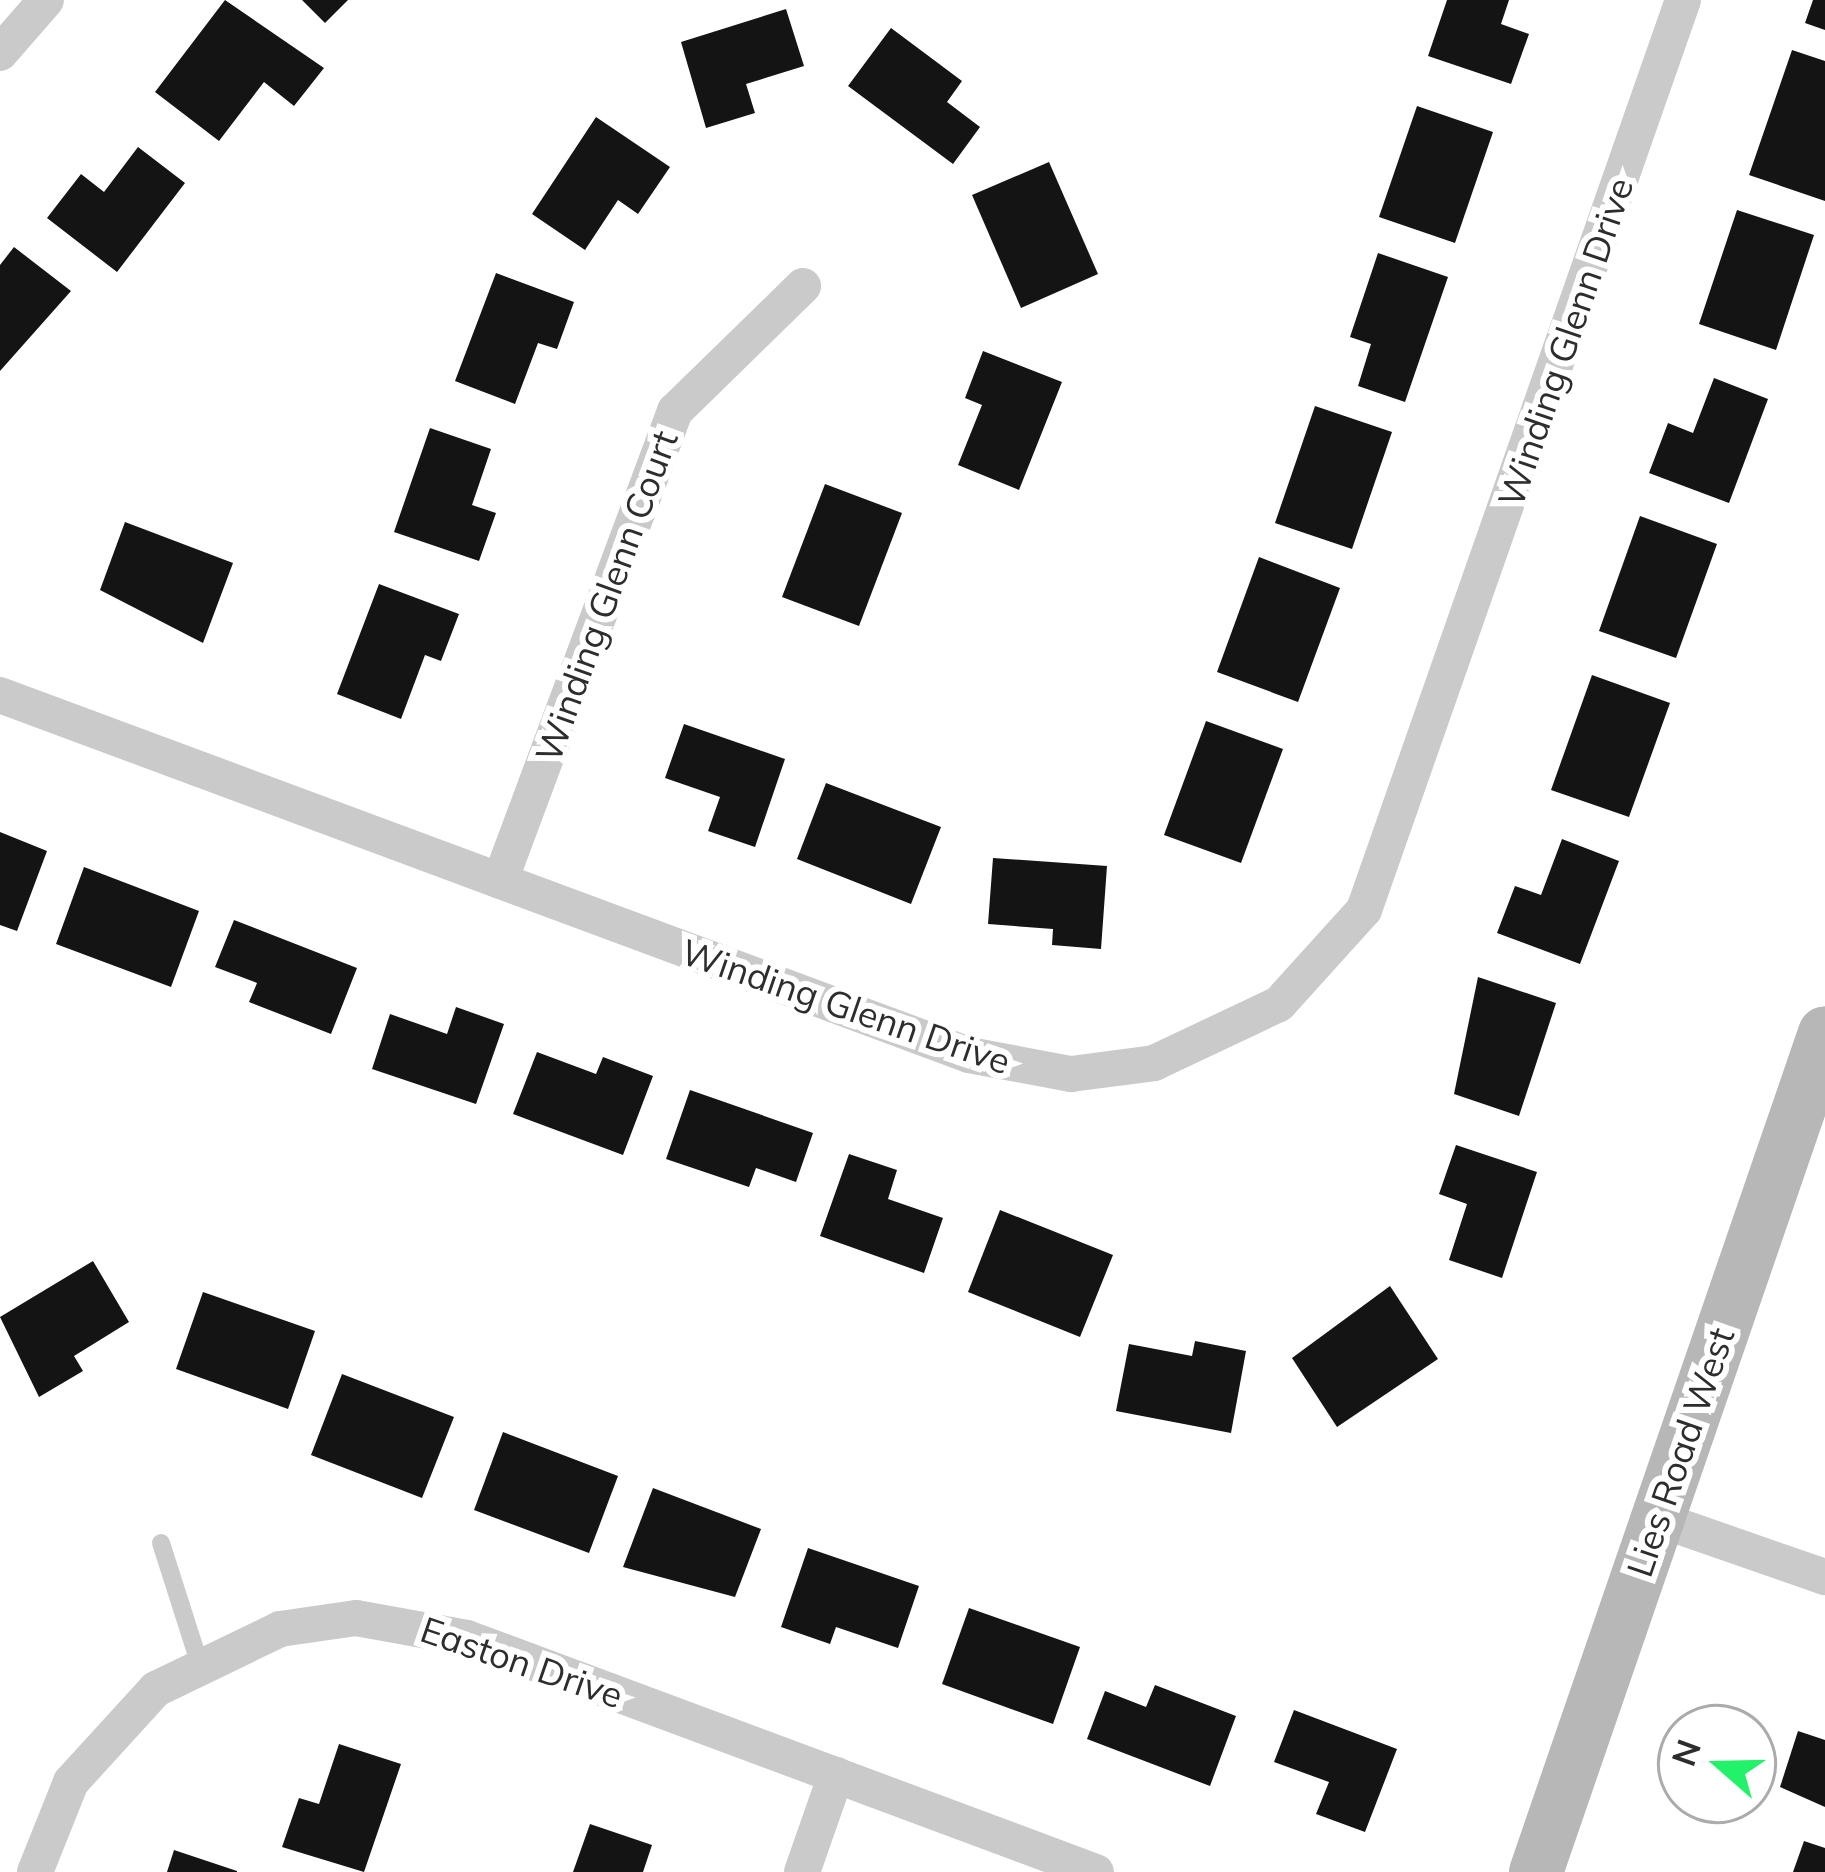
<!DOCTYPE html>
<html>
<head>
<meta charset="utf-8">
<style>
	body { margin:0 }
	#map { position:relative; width:1825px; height:1872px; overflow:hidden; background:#fff; font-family:Mulish,sans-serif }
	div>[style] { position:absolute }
	.building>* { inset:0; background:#141414 }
	.lane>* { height:18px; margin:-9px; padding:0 9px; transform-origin:9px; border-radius:9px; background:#cacaca }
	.street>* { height:36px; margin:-18px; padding:0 18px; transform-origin:18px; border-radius:18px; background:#cacaca }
	.secondary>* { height:54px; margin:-27px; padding:0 27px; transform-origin:27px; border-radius:27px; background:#b7b7b7 }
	span { translate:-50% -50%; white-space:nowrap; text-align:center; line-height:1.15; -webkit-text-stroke:12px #fff; paint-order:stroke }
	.street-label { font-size:36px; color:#2d2d2d }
	.north { position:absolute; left:1657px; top:1704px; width:120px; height:120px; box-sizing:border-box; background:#fff; border:3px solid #ababab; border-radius:50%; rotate:290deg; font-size:33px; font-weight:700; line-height:48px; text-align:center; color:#2d2d2d }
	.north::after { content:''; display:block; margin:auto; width:42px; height:54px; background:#21f269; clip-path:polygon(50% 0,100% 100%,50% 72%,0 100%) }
</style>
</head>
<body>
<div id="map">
	<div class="building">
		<i style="clip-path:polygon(225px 0,324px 68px,294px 106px,264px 82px,219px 141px,155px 92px)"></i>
		<i style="clip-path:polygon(302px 0,348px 0,325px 23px)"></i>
		<i style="clip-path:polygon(1447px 0,1509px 0,1501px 24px,1529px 34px,1511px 84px,1428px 56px)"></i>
		<i style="clip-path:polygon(1813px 0,1825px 0,1825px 30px,1805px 23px)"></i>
		<i style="clip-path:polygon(786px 9px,804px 66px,746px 84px,755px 113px,706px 128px,681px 42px)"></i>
		<i style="clip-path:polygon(891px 28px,962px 81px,947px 102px,980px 127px,953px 164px,848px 86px)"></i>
		<i style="clip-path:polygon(1792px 50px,1825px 61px,1825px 201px,1749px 175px)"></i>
		<i style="clip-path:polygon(1417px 106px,1493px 132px,1455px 243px,1379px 217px)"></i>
		<i style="clip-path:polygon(596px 117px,670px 167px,638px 214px,618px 200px,585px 250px,532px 214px)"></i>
		<i style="clip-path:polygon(138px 147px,185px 183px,117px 272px,47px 218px,81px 174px,104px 192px)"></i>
		<i style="clip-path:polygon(1049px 162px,1098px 274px,1021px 308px,972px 195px)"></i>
		<i style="clip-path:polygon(1737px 210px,1814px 235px,1776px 350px,1699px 324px)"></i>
		<i style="clip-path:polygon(14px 247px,71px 291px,0 371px,0 265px)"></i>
		<i style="clip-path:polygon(1378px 253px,1448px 277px,1405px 402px,1358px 386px,1371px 344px,1350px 337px)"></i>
		<i style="clip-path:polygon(496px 273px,574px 302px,557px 349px,538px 343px,515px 404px,455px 381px)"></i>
		<i style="clip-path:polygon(983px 351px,1062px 382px,1019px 490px,958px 465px,982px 405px,965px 398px)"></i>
		<i style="clip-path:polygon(1714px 378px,1768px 399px,1729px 503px,1649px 473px,1668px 423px,1693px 433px)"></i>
		<i style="clip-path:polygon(1315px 406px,1392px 432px,1352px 549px,1275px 523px)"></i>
		<i style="clip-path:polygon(430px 428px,491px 449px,472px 505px,496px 513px,479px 561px,394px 532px)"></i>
		<i style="clip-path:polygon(825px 484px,902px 513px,859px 626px,782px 597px)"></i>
		<i style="clip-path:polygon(1640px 516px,1717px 544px,1676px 658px,1599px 631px)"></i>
		<i style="clip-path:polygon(125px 522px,233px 563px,203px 643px,100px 590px)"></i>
		<i style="clip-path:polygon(1259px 557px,1340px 588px,1298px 702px,1217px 672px)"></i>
		<i style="clip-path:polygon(379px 584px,459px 614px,441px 661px,425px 655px,401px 719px,337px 694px)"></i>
		<i style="clip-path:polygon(1592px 675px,1670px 703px,1629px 817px,1551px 790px)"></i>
		<i style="clip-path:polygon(1206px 721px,1283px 749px,1241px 863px,1164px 835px)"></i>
		<i style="clip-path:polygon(684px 724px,785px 759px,755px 847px,708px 831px,720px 797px,665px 778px)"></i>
		<i style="clip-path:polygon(826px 783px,941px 827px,911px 904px,797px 859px)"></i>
		<i style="clip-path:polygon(0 832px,47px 851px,17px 931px,0 925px)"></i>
		<i style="clip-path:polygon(1562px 839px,1619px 861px,1580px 964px,1497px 933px,1515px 886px,1541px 895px)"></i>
		<i style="clip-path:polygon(993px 858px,1107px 866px,1101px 949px,1052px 945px,1053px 929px,988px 924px)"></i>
		<i style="clip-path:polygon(84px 867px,199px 911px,171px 987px,56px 944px)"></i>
		<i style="clip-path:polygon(234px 920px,357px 968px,331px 1034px,249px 1002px,257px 983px,215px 967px)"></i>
		<i style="clip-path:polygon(1478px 977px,1556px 1003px,1519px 1116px,1454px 1094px)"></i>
		<i style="clip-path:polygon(456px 1007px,504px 1024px,476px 1104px,372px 1069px,390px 1014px,447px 1034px)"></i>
		<i style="clip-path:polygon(537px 1052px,596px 1074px,603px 1057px,653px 1076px,623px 1155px,513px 1114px)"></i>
		<i style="clip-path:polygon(690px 1090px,813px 1133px,796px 1182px,756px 1168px,749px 1187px,666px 1159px)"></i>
		<i style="clip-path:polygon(1456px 1145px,1537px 1172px,1502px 1278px,1449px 1260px,1467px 1204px,1439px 1194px)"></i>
		<i style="clip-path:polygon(849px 1154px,897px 1170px,888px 1199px,943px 1218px,924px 1273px,820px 1236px)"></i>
		<i style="clip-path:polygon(1000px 1210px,1113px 1255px,1080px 1337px,968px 1292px)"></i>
		<i style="clip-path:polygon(93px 1261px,129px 1322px,74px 1356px,83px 1371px,39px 1397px,0 1317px)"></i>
		<i style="clip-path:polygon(1390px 1286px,1438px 1359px,1337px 1427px,1292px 1358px)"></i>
		<i style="clip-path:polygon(203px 1292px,315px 1331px,288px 1409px,176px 1369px)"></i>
		<i style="clip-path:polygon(1195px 1341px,1246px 1351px,1231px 1433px,1116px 1411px,1129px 1344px,1192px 1356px)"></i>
		<i style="clip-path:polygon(342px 1374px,454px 1417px,422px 1498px,311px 1455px)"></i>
		<i style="clip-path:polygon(503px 1432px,618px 1476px,589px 1553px,474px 1510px)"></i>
		<i style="clip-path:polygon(653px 1488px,761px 1529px,735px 1597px,623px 1567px)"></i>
		<i style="clip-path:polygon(808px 1548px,919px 1586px,898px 1648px,836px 1627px,830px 1644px,781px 1627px)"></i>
		<i style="clip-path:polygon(969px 1608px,1080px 1647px,1053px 1724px,942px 1684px)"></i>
		<i style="clip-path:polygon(1155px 1685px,1236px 1716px,1210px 1786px,1087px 1739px,1105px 1691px,1146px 1707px)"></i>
		<i style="clip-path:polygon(1294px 1710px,1397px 1749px,1365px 1832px,1316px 1814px,1329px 1782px,1274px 1762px)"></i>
		<i style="clip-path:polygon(1798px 1731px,1825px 1740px,1825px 1807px,1780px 1787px)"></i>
		<i style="clip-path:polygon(339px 1744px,401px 1764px,364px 1872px,282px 1847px,299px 1798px,319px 1804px)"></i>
		<i style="clip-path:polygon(590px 1824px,652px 1845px,643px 1872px,573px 1872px)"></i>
		<i style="clip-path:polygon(1804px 1841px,1825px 1848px,1825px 1872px,1793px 1872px)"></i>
		<i style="clip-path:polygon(174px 1850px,237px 1871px,237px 1872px,167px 1872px)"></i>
	</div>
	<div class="lane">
		<i style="left:161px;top:1543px;width:131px;rotate:72.3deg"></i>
	</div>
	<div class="street">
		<i style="left:0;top:53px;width:70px;rotate:-49deg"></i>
		<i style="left:0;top:695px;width:1034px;rotate:20.38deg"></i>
		<i style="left:969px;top:1055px;width:104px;rotate:10.6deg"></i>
		<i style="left:1071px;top:1074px;width:84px;rotate:-7.5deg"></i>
		<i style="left:1154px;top:1063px;width:138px;rotate:-25.3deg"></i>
		<i style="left:1279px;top:1004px;width:127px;rotate:-47.9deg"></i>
		<i style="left:1364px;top:910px;width:964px;rotate:-70.68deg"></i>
		<i style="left:500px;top:881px;width:502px;rotate:-69.58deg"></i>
		<i style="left:675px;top:411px;width:179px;rotate:-44.3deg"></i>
		<i style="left:1658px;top:1519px;width:177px;rotate:19.2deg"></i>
		<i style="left:35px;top:1872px;width:97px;rotate:-68.2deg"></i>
		<i style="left:71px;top:1782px;width:126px;rotate:-47.6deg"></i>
		<i style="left:156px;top:1689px;width:138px;rotate:-25.8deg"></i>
		<i style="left:280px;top:1629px;width:77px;rotate:-8.2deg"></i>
		<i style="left:356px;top:1618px;width:113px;rotate:10.2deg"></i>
		<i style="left:467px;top:1638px;width:671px;rotate:20.41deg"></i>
		<i style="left:802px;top:1872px;width:103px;rotate:-70.7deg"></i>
	</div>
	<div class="secondary">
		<i style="left:1536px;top:1872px;width:887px;rotate:-70.99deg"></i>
	</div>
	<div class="street-label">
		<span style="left:1565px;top:342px;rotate:-71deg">Winding Glenn Drive</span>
		<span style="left:606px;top:596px;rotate:-70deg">Winding Glenn Court</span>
		<span style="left:846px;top:1006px;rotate:19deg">Winding Glenn Drive</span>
		<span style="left:1680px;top:1452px;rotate:-71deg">Lies Road West</span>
		<span style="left:522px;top:1662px;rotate:19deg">Easton Drive</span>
	</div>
	<div class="north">N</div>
</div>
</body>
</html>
